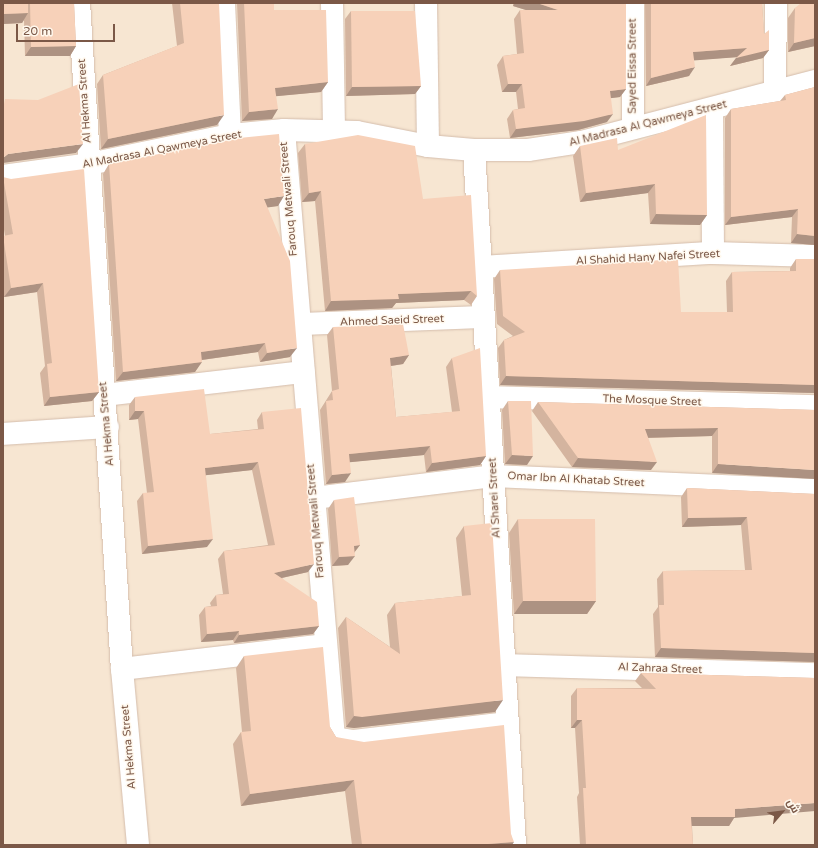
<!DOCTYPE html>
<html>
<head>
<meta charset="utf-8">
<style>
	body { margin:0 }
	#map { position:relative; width:818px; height:848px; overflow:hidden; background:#fef4e5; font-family:"Varela Round",Cairo,sans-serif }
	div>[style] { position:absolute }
	.residential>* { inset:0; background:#f7e6d2 }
	.roads { filter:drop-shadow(0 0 1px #d4bdac) drop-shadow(0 0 1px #d4bdac) }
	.street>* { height:22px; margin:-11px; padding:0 11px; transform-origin:11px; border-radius:11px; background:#fff }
	.wall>* { inset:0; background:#d4b49f }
	.shaded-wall>* { inset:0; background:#ad9282 }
	.building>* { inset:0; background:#f7d1b9 }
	span { translate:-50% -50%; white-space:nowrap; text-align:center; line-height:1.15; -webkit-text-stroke:3px #fff8ed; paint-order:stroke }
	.street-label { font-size:11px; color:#7b5847 }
	.frame { position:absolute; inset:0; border:4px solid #7b5847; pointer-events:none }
	.north { position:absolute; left:762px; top:792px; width:40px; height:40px; -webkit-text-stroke:3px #fff8ed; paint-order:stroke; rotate:62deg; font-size:11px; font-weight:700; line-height:16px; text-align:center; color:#7b5847 }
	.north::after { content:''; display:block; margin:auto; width:14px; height:18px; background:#7b5847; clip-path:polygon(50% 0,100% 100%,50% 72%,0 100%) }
	.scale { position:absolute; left:16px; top:24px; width:99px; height:18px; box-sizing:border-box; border:2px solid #7b5847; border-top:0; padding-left:5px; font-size:12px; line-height:14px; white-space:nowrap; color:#7b5847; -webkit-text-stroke:3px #fff8ed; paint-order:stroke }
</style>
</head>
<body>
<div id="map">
	<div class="residential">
		<i style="clip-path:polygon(3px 3px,815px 3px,815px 845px,3px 845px)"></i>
	</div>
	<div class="roads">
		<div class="street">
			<i style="left:79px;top:3px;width:667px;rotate:86.31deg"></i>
			<i style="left:122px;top:669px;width:177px;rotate:84.8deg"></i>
			<i style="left:224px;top:3px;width:132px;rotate:87.4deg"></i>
			<i style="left:332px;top:3px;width:128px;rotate:89.1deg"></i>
			<i style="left:426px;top:3px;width:143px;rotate:89.2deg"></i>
			<i style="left:775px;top:92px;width:89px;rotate:-89.4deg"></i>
			<i style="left:712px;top:109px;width:144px;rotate:89.6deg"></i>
			<i style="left:633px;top:128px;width:125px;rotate:-90deg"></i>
			<i style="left:284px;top:130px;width:610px;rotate:85.3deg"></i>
			<i style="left:334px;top:738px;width:20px;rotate:9deg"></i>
			<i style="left:354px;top:741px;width:155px;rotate:-6.7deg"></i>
			<i style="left:474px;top:150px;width:696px;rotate:86.62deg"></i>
			<i style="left:3px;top:176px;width:87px;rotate:-7.9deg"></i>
			<i style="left:89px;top:164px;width:144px;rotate:-11.6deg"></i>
			<i style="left:230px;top:135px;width:54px;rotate:-5.3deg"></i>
			<i style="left:284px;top:130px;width:73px;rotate:1.6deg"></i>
			<i style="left:357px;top:132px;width:72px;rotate:11.2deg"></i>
			<i style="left:428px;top:146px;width:46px;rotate:5deg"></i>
			<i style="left:474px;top:150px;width:54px"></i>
			<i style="left:528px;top:150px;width:54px;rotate:-8.6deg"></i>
			<i style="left:581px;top:142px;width:242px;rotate:-14.6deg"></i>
			<i style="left:481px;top:267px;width:232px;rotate:-3.5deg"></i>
			<i style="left:713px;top:253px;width:102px;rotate:1.7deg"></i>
			<i style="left:300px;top:324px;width:183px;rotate:-2.2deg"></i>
			<i style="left:104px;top:395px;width:201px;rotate:-6.6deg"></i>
			<i style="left:488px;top:397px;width:327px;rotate:1.6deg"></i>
			<i style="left:3px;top:434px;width:105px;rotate:-3.8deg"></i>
			<i style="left:314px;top:498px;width:180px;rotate:-7deg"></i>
			<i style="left:493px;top:476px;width:322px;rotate:2.5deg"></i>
			<i style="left:505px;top:665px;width:310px;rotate:1.7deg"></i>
			<i style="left:122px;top:669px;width:205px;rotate:-6.7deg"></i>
		</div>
	</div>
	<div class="wall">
		<i style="clip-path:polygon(3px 3px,74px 3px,76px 46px,70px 56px,25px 56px,24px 20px,22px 23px,3px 24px)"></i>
		<i style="clip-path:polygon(172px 3px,219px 3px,217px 125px,101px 149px,97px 84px,103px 75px,177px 46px)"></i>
		<i style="clip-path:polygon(237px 3px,274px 3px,274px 10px,328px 82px,321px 92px,276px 96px,272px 119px,242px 121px)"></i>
		<i style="clip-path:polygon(513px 3px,626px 3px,626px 89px,620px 97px,611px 98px,607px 122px,578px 130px,510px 138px,507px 119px,513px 110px,518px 109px,516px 92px,502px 92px,497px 65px,503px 56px,517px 54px,514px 19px,520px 10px,526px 10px,513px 6px)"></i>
		<i style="clip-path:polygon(645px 3px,762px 3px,764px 34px,769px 50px,763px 58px,730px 66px,737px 57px,694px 60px,689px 76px,646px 86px)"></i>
		<i style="clip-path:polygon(815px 3px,815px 46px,788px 52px,788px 18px,795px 8px)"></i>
		<i style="clip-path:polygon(351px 11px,421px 86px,415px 94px,346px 96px,345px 19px)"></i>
		<i style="clip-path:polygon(815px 87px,815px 245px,791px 243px,792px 217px,725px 225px,725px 118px,731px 109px,780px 101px,785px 95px)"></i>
		<i style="clip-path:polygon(305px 144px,423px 199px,477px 296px,471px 305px,464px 300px,396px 303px,392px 308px,325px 311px,315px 201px,302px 202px,298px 153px)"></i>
		<i style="clip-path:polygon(580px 146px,618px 150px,707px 215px,700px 225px,650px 224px,648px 193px,580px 202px,573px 156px)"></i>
		<i style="clip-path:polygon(109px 164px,278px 206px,267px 207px,290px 357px,260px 362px,258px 352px,202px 360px,195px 372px,116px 381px,103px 174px)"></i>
		<i style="clip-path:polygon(3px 177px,99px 392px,92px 401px,44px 406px,40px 373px,45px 366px,37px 292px,4px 297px,3px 289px,3px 236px,5px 236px,3px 223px)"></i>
		<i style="clip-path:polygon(796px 259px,815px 393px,500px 385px,498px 348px,504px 340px,513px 336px,497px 324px,494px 279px,500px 270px,681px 312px,727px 312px,726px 281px,732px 272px,790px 271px,790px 268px)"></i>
		<i style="clip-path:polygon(333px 327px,409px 355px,403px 364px,391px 366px,396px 417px,452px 412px,446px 367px,452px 358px,486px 456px,480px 465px,426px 472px,424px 455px,350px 462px,345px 482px,326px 484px,320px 410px,332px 391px,327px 335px)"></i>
		<i style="clip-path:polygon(135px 397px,210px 434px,258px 429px,257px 420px,262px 412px,308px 572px,282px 578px,319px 626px,313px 634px,234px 643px,233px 640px,201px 642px,199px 615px,205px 607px,211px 606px,210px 603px,216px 595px,223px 594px,218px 559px,224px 551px,268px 545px,252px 470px,206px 475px,207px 547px,142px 554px,137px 501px,143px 493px,147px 493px,138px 419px,129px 420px,129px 405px)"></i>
		<i style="clip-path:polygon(508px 401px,527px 465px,505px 464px,502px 410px)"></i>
		<i style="clip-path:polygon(538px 402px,815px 410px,712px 473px,712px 436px,648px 438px,651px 470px,572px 467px,532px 411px)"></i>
		<i style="clip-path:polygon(687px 488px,815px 494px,815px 662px,655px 657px,653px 614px,658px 607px,657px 579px,663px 571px,745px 570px,741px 525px,682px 527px,681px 497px)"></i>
		<i style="clip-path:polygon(334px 500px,360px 545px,354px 553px,348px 565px,332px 566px,328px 509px)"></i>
		<i style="clip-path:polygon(518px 519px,596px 601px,587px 614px,514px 614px,509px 533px)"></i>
		<i style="clip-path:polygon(464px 526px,495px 712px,354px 728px,346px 727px,338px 628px,346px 617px,390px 647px,387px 615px,395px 603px,462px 596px,456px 538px)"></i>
		<i style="clip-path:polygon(244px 656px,330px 727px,336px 737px,511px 834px,512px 845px,352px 845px,345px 791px,241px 806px,233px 744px,241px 732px,242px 732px,236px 668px)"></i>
		<i style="clip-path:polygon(641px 673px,815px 678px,734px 818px,729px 826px,692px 826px,693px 845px,580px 845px,577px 797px,579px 793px,575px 728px,571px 728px,571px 696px,577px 688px,642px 688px,635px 681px)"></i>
	</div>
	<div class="shaded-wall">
		<i style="clip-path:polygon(515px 3px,537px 3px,558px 10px,552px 18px,513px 6px)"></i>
		<i style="clip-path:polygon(28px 13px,22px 23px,3px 24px,3px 14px)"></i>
		<i style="clip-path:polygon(815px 38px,815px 46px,788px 52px,794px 43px)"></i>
		<i style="clip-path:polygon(76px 46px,70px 56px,25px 56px,31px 47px)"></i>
		<i style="clip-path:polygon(747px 48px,769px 50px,763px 58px,730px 66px,736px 58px,739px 57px,687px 61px,693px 52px)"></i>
		<i style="clip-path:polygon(695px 67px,689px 76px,646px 86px,651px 78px)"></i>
		<i style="clip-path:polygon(328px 82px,321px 92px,268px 97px,275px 88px)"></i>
		<i style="clip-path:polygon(508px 84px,522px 84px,516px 92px,502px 92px)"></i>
		<i style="clip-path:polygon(421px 86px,415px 94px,346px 96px,352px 87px)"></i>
		<i style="clip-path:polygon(626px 89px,620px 97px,604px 99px,610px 91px)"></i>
		<i style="clip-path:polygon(278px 109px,272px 119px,242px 121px,249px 112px)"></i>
		<i style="clip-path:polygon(613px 114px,607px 122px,578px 130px,510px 138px,516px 129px)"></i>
		<i style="clip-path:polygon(224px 115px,217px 125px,101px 149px,108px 139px)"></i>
		<i style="clip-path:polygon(83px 144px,76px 153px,3px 163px,3px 158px,8px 154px)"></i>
		<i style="clip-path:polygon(655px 184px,648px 193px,580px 202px,586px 193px)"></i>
		<i style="clip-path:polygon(321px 191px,315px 201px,302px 202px,309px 193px)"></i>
		<i style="clip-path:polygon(284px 196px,278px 206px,257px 209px,264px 199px)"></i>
		<i style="clip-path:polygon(798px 209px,792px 217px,725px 225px,731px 217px)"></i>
		<i style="clip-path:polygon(656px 214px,707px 215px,700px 225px,650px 224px)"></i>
		<i style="clip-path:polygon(797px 234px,815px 236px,815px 245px,791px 243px)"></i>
		<i style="clip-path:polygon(43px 283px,37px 292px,4px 297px,11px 288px)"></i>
		<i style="clip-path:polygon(471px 291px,464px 300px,396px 303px,392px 308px,325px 311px,331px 301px,398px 294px)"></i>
		<i style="clip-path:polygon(265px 343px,258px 352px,194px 361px,201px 352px)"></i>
		<i style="clip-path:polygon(297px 348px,290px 357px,260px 362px,267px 353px)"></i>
		<i style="clip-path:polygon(409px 355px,403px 364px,384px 367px,390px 358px)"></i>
		<i style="clip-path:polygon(202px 362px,195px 372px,116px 381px,123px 372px)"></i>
		<i style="clip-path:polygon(506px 376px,815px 385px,815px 393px,500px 385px)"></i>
		<i style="clip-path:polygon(99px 392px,92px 401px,44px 406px,50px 397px)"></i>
		<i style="clip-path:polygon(135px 411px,144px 411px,138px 419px,129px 420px)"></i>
		<i style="clip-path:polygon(718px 428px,712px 436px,639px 438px,645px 429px)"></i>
		<i style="clip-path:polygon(430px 446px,424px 455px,342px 463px,349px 454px)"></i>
		<i style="clip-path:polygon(512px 455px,533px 456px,527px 465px,505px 464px)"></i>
		<i style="clip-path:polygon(486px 456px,480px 465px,426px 472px,432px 463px)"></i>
		<i style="clip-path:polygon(578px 458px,657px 462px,651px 470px,572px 467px)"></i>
		<i style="clip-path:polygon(258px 462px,252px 470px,199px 476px,205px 468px)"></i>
		<i style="clip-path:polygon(718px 464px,815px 470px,815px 479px,712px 473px)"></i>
		<i style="clip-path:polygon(351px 473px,345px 482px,326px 484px,332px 475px)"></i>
		<i style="clip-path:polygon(747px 517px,741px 525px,682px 527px,688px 518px)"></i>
		<i style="clip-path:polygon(213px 539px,207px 547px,142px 554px,148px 546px)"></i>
		<i style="clip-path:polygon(360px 545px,353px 554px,354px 546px)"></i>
		<i style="clip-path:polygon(355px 556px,348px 565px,332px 566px,339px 557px)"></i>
		<i style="clip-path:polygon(314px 564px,308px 572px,268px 581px,274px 573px)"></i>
		<i style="clip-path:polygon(523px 601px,596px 601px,587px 614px,514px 614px)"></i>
		<i style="clip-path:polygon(319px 626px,313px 634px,234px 643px,239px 635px)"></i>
		<i style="clip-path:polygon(239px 631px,233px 640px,201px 642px,207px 634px)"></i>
		<i style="clip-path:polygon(661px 648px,815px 653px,815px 662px,655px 657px)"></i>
		<i style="clip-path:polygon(503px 700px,495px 712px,354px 728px,346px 727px,354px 716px)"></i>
		<i style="clip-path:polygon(577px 720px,582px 720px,575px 728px,571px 728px)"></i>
		<i style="clip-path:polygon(354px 780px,345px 791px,241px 806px,250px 794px)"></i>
		<i style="clip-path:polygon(815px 803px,815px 811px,734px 818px,729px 826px,685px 826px,691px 817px,735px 809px)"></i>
		<i style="clip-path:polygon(514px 842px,512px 845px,475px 845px)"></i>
	</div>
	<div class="building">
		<i style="clip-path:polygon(3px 3px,28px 3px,28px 13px,3px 14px)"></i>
		<i style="clip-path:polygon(30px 3px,74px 3px,76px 46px,31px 47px)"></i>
		<i style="clip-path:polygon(180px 3px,219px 3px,224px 115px,108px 139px,103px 75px,184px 43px)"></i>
		<i style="clip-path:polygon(244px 3px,274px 3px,274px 10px,326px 10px,328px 82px,275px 88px,278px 109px,249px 112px)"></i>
		<i style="clip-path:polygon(537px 3px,626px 3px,626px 89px,610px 91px,613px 114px,584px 121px,516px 129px,513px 110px,525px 108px,522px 84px,508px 84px,503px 56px,524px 53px,520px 10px,558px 10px)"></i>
		<i style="clip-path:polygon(651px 3px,762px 3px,764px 34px,769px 30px,769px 50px,736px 58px,747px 48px,693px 52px,695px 67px,651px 78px)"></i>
		<i style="clip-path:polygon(801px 3px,815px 3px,815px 38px,794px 43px,795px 8px)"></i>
		<i style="clip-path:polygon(351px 11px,415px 11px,421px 86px,352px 87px)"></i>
		<i style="clip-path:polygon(79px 84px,83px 144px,8px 154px,3px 158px,3px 109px,5px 99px,38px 100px)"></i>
		<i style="clip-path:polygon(815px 87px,815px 236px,797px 234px,798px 209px,731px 217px,731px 109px,786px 100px,785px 95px)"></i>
		<i style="clip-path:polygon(706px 115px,707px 215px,656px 214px,655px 184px,586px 193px,580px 146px,617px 138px,618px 150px)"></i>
		<i style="clip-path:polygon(279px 134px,284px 196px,264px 199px,290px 261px,297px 348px,267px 353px,265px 343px,201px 352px,202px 362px,123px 372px,109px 164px,239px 138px)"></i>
		<i style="clip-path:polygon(358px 135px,415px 146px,423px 199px,471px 195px,477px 296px,471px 291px,398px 294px,399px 299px,331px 301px,321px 191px,309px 193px,305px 144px)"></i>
		<i style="clip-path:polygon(84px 169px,99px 392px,50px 397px,47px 364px,52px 363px,43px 283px,11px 288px,3px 236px,13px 234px,3px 177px,11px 179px)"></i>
		<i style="clip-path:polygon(678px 259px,681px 312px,733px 312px,732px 272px,796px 271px,796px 259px,815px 259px,815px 385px,506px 376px,504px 340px,525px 332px,503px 316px,500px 270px)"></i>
		<i style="clip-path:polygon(403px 324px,409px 355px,390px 358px,396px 417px,460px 411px,452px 358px,480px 348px,486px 456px,432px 463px,430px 446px,349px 454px,351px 473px,332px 475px,326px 401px,333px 400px,332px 391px,339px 389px,333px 327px)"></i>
		<i style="clip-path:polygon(204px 389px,210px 434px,264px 429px,262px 412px,301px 408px,314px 564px,274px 573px,317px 602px,319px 626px,239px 635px,239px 631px,207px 634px,205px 607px,217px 606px,216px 595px,229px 594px,224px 551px,275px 545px,258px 462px,205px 468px,213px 539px,148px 546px,143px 493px,154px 492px,144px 411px,135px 411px,135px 397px)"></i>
		<i style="clip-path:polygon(508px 401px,531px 401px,533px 456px,512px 455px)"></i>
		<i style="clip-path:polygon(538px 402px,815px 410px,815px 470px,718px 464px,718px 428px,645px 429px,657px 462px,578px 458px)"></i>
		<i style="clip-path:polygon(687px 488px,815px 494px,815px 653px,661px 648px,659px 605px,664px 605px,663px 571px,752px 570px,747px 517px,688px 518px)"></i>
		<i style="clip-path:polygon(354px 497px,360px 545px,354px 546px,355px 556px,339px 557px,334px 500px)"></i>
		<i style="clip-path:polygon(518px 519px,595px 519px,596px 601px,523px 601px)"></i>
		<i style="clip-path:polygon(492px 523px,503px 700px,362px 717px,354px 716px,346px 617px,400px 654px,395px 603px,471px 595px,464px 526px)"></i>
		<i style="clip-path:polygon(323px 647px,330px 727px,336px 737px,364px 742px,504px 725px,511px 834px,514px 842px,475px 845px,362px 845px,354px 780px,250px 794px,241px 732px,251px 731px,244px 656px)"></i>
		<i style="clip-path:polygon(641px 673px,815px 678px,815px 803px,735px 809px,735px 817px,691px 817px,693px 845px,586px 845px,583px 788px,586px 788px,582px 720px,577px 720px,577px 688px,656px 689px)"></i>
	</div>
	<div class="street-label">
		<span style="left:633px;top:66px;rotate:-90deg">Sayed Eissa Street</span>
		<span style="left:85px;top:101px;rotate:-94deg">Al Hekma Street</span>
		<span style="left:648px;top:124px;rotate:-14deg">Al Madrasa Al Qawmeya Street</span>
		<span style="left:162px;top:150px;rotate:-11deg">Al Madrasa Al Qawmeya Street</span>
		<span style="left:289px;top:199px;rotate:-95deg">Farouq Metwali Street</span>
		<span style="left:648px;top:258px;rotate:-3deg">Al Shahid Hany Nafei Street</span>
		<span style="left:392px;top:321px;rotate:-2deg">Ahmed Saeid Street</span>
		<span style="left:652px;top:401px;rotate:2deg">The Mosque Street</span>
		<span style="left:107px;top:424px;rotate:-95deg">Al Hekma Street</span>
		<span style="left:576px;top:480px;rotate:3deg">Omar Ibn Al Khatab Street</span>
		<span style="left:495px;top:498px;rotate:-93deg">Al Sharei Street</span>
		<span style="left:316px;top:521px;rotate:-95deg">Farouq Metwali Street</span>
		<span style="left:660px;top:669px;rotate:2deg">Al Zahraa Street</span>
		<span style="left:129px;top:747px;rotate:-95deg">Al Hekma Street</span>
	</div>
	<div class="frame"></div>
	<div class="north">ش</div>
	<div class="scale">20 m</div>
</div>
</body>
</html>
